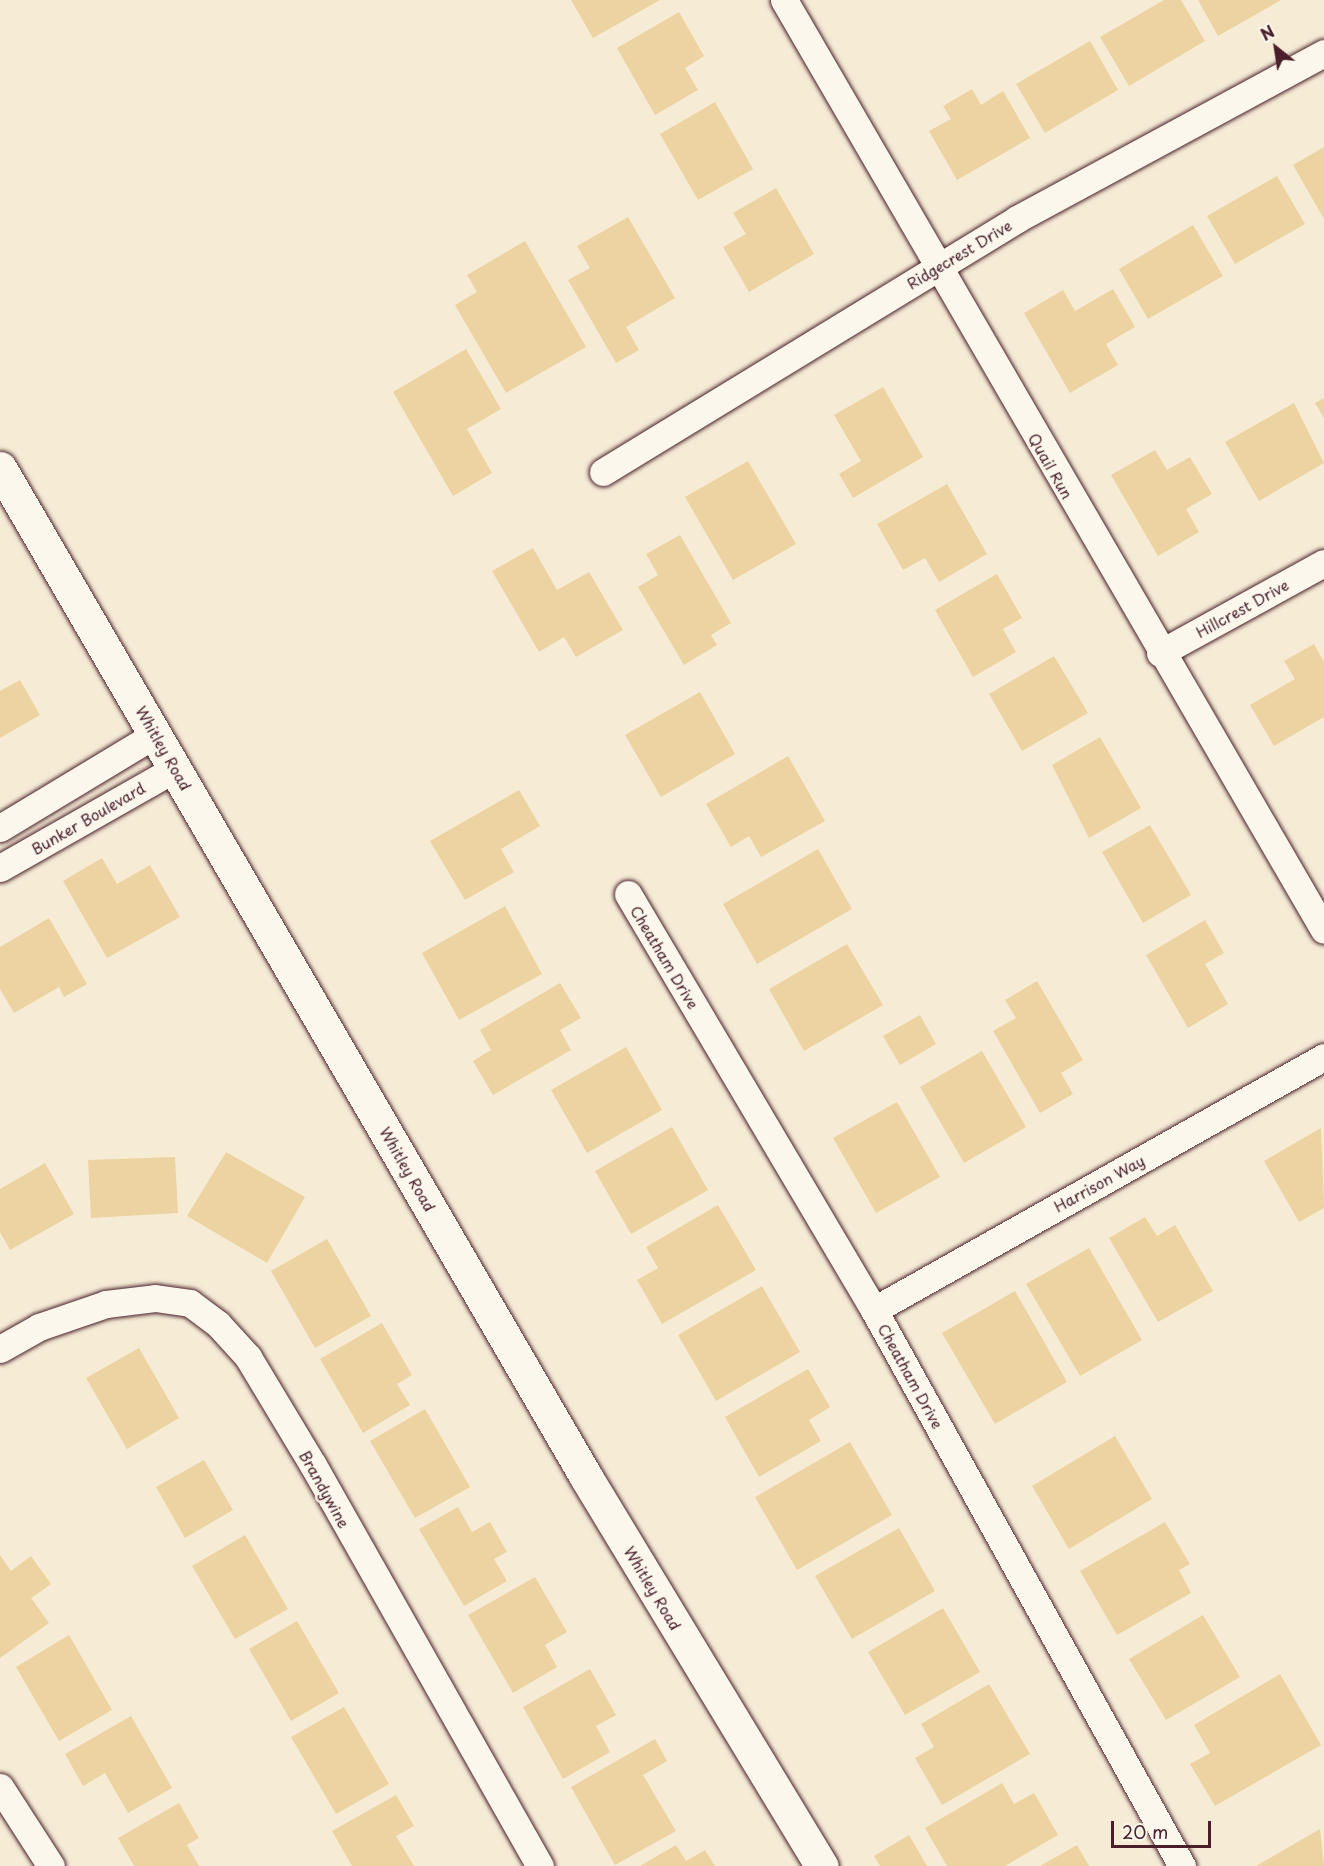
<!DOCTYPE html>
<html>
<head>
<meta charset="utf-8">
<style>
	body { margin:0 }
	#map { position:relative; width:1324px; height:1866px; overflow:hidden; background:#f6ecd6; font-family:"Playpen Sans",sans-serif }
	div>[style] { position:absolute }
	.building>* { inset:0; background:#ecd3a1 }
	.roads { filter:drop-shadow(0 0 2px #4a1f2b) drop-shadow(0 0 2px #4a1f2b) }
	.minor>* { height:27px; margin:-13.5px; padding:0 13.5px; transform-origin:13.5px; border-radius:13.5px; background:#fbf7ec }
	.tertiary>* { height:33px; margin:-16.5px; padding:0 16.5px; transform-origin:16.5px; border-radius:16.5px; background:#fbf7ec }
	span { translate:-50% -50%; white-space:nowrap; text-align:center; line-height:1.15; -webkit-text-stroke:5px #fbf7ec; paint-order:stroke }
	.street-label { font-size:15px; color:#4a1f2b }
	.north { position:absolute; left:1246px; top:18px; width:60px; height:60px; -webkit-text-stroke:4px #fbf7ec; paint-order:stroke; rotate:330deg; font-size:16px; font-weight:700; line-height:24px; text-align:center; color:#4a1f2b }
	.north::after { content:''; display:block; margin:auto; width:21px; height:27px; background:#4a1f2b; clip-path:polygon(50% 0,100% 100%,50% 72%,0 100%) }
	.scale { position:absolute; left:1111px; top:1821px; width:100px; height:27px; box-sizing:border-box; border:3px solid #4a1f2b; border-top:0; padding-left:8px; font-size:18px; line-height:21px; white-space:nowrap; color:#4a1f2b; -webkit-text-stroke:4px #fbf7ec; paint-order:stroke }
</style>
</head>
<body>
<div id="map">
	<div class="building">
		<i style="clip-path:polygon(571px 0,660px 0,593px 38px)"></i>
		<i style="clip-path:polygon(1164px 0,1181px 0,1205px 41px,1129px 86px,1100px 37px)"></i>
		<i style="clip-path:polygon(1198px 0,1281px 0,1218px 36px)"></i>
		<i style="clip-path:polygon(679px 12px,704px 56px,685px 68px,698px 90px,655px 115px,617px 48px)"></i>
		<i style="clip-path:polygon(1090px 41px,1118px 90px,1045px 133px,1016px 84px)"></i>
		<i style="clip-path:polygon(972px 89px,981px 105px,1003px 91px,1030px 138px,957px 180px,929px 131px,951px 119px,943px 106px)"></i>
		<i style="clip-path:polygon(715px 102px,753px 169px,698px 200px,660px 134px)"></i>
		<i style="clip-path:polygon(1324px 147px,1324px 219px,1293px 165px)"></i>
		<i style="clip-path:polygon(1277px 176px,1305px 224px,1235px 264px,1207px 216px)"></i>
		<i style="clip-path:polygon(776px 188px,814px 254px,749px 292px,723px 247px,746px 234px,733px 213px)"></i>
		<i style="clip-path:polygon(628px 217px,675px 298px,626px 327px,639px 350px,616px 363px,568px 280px,590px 268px,577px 246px)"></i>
		<i style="clip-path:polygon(1193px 225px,1223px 276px,1148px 319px,1119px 269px)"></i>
		<i style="clip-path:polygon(525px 241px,586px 347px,506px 393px,455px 305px,477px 292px,467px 275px)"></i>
		<i style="clip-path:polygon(1113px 289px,1135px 327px,1106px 344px,1118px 365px,1070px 393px,1024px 313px,1063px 290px,1075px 311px)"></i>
		<i style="clip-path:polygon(466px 349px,501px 409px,467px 429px,492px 473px,453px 496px,393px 392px)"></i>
		<i style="clip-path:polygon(883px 387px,923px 457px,853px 498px,839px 474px,861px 461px,834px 415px)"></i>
		<i style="clip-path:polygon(1324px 398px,1324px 418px,1315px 403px)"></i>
		<i style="clip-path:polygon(1294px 403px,1324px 463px,1259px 501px,1225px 442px)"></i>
		<i style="clip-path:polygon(1155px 450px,1167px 470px,1190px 457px,1212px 494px,1186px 509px,1199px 532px,1158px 556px,1111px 475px)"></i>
		<i style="clip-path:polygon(748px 461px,796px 544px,733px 580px,685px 497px)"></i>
		<i style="clip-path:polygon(947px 484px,987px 554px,939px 582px,925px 558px,903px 570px,877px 524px)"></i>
		<i style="clip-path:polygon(680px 535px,731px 623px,711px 635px,717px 645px,684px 665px,638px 587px,658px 575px,646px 554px)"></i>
		<i style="clip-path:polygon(533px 548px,557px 590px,589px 572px,623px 630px,576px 657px,564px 637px,539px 652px,492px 571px)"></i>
		<i style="clip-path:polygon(997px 574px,1022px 618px,1003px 629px,1016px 652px,973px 677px,935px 610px)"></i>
		<i style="clip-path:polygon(1314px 644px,1324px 662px,1324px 717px,1274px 746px,1250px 705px,1295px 679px,1284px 661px)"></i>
		<i style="clip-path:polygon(1054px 656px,1088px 713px,1022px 751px,989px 694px)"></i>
		<i style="clip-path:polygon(20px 680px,40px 715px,0 738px,0 691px)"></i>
		<i style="clip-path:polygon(700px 692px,735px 754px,661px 797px,625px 735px)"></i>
		<i style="clip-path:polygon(1100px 737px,1141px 808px,1089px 838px,1052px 765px)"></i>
		<i style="clip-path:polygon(788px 756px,825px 821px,761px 857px,749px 836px,731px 847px,706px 804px)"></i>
		<i style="clip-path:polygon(519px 790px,540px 826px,501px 849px,514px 872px,465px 900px,430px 841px)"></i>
		<i style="clip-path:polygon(1150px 825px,1191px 895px,1143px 923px,1102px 852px)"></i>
		<i style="clip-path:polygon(818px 849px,852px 909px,757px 964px,723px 904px)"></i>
		<i style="clip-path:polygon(102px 858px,117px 884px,150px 865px,180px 917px,107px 958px,63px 881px)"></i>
		<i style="clip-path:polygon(505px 906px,542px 974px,459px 1020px,422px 953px)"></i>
		<i style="clip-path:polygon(49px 918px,87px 984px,64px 997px,59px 987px,14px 1013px,0 989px,0 947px)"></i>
		<i style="clip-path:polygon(1205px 920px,1224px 953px,1205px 964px,1228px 1004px,1188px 1028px,1146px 955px)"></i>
		<i style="clip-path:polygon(847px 944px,883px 1005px,804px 1051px,769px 989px)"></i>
		<i style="clip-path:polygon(1037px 981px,1083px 1060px,1061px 1073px,1073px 1094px,1040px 1113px,993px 1031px,1016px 1018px,1005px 1000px)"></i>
		<i style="clip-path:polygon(560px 983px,581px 1018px,560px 1030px,571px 1050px,493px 1095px,473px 1061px,491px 1050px,480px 1030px)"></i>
		<i style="clip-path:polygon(920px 1015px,936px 1044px,900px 1065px,883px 1036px)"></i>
		<i style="clip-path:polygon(626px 1047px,662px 1110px,587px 1153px,551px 1090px)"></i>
		<i style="clip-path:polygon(982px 1051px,1026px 1127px,964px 1163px,920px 1087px)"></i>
		<i style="clip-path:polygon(897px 1102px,940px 1177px,876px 1213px,833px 1138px)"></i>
		<i style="clip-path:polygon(672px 1127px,708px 1190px,631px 1234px,595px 1171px)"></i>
		<i style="clip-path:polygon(1321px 1128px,1324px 1208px,1299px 1222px,1264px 1161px)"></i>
		<i style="clip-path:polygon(226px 1152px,305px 1197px,267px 1263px,187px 1216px)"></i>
		<i style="clip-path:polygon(175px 1157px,178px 1213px,91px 1218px,88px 1160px)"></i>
		<i style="clip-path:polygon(45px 1163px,74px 1214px,10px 1250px,0 1232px,0 1189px)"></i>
		<i style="clip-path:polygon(718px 1205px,756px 1270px,662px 1324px,637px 1280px,658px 1268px,646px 1247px)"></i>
		<i style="clip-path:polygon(1145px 1217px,1157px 1236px,1175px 1225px,1213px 1291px,1158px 1322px,1109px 1238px)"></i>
		<i style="clip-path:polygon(327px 1239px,371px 1316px,315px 1348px,271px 1271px)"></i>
		<i style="clip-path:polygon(1089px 1248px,1142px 1340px,1080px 1376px,1026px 1284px)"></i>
		<i style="clip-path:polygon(762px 1286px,800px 1352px,716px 1401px,678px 1335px)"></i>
		<i style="clip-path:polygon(1015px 1291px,1067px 1382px,995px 1424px,942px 1333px)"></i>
		<i style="clip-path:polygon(382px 1323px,412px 1375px,397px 1384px,410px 1405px,363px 1433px,320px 1359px)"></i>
		<i style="clip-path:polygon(139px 1348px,179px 1418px,127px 1449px,86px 1378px)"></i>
		<i style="clip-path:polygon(808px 1369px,830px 1407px,809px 1420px,821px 1441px,759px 1477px,725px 1417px)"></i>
		<i style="clip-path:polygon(425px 1409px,470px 1487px,415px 1518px,370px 1441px)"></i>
		<i style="clip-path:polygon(1115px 1436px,1152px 1499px,1069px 1549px,1032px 1486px)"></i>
		<i style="clip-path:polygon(850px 1442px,892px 1515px,797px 1570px,755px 1497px)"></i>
		<i style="clip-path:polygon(204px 1460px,233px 1510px,185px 1538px,156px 1487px)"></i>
		<i style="clip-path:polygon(458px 1507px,472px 1532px,490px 1522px,507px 1552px,494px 1559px,507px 1581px,464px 1606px,419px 1529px)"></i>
		<i style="clip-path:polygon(1165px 1522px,1190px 1564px,1179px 1570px,1191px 1593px,1117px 1635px,1080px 1571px)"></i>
		<i style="clip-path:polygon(899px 1528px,935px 1591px,852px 1639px,815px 1576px)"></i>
		<i style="clip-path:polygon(245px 1535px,288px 1609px,235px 1639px,192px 1566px)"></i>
		<i style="clip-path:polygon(0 1555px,11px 1571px,31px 1556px,51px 1584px,31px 1598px,49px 1623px,0 1658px)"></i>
		<i style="clip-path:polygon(535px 1577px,567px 1632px,545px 1645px,557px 1667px,513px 1693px,468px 1615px)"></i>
		<i style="clip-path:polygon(943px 1608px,980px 1672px,905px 1715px,868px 1652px)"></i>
		<i style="clip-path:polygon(1203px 1615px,1240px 1677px,1166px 1720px,1129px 1659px)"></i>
		<i style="clip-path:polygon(297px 1621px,339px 1693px,291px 1721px,249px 1649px)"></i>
		<i style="clip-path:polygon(69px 1635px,112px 1710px,59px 1741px,16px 1667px)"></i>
		<i style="clip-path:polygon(590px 1669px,616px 1715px,596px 1726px,610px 1752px,563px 1779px,523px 1707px)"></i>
		<i style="clip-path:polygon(1280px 1674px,1321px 1745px,1215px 1806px,1190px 1764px,1210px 1753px,1194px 1725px)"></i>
		<i style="clip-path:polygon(989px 1684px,1030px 1754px,942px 1805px,915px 1758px,934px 1747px,921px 1724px)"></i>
		<i style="clip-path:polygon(344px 1707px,389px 1784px,336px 1814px,291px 1737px)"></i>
		<i style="clip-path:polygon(131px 1716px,172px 1788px,128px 1813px,105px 1773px,83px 1786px,65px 1754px)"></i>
		<i style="clip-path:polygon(655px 1739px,667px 1761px,643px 1775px,676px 1831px,615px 1865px,571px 1787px)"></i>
		<i style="clip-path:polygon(1002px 1783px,1014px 1804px,1034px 1793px,1058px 1835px,1005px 1866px,947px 1866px,925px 1828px)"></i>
		<i style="clip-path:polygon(396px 1795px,414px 1826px,396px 1836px,414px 1866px,352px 1866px,332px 1831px)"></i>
		<i style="clip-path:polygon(179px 1803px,199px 1838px,187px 1845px,199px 1866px,134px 1866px,118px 1838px)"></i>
		<i style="clip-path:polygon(1320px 1829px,1324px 1866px,1256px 1866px)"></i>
		<i style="clip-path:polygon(909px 1835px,927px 1866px,880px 1866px,874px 1856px)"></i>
		<i style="clip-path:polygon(676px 1845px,686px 1861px,705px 1850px,715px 1866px,640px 1866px)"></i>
		<i style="clip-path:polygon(1077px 1845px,1089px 1866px,1040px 1866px)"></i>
	</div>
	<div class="roads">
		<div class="minor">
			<i style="left:784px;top:0;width:1075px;rotate:59.86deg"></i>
			<i style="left:603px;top:472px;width:485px;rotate:-31.4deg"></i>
			<i style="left:1017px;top:219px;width:349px;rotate:-28.4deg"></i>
			<i style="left:1160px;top:653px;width:187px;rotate:-28.8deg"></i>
			<i style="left:0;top:828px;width:182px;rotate:-31.1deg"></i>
			<i style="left:0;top:868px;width:202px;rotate:-29.6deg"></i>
			<i style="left:628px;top:894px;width:483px;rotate:59.4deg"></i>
			<i style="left:874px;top:1310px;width:636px;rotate:61.02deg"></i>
			<i style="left:874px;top:1310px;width:516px;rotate:-29.35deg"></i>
			<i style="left:0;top:1349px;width:45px;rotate:-29.4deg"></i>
			<i style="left:39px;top:1327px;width:71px;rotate:-18.9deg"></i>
			<i style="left:106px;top:1304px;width:49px;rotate:-7deg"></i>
			<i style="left:155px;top:1298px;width:35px;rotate:8deg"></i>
			<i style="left:190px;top:1303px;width:35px;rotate:37deg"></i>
			<i style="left:218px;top:1324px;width:45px;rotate:47.7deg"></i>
			<i style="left:248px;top:1357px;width:126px;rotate:59deg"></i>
			<i style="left:313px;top:1465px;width:461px;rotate:60.5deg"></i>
			<i style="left:0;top:1787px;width:94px;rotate:57.2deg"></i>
		</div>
		<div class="tertiary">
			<i style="left:0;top:468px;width:1167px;rotate:59.85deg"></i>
			<i style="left:586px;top:1477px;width:455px;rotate:58.8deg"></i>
		</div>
	</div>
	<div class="street-label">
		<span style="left:959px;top:254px;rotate:-31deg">Ridgecrest Drive</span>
		<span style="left:1051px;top:466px;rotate:60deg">Quail Run</span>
		<span style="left:1242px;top:608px;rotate:-29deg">Hillcrest Drive</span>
		<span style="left:164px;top:748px;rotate:60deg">Whitley Road</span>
		<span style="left:88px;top:818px;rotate:-30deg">Bunker Boulevard</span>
		<span style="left:665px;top:957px;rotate:59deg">Cheatham Drive</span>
		<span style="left:408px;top:1169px;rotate:60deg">Whitley Road</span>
		<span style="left:1099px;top:1183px;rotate:-29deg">Harrison Way</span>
		<span style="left:911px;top:1376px;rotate:61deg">Cheatham Drive</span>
		<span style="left:325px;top:1489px;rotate:61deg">Brandywine</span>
		<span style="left:653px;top:1588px;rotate:59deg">Whitley Road</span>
	</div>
	<div class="north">N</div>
	<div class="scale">20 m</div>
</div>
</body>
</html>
